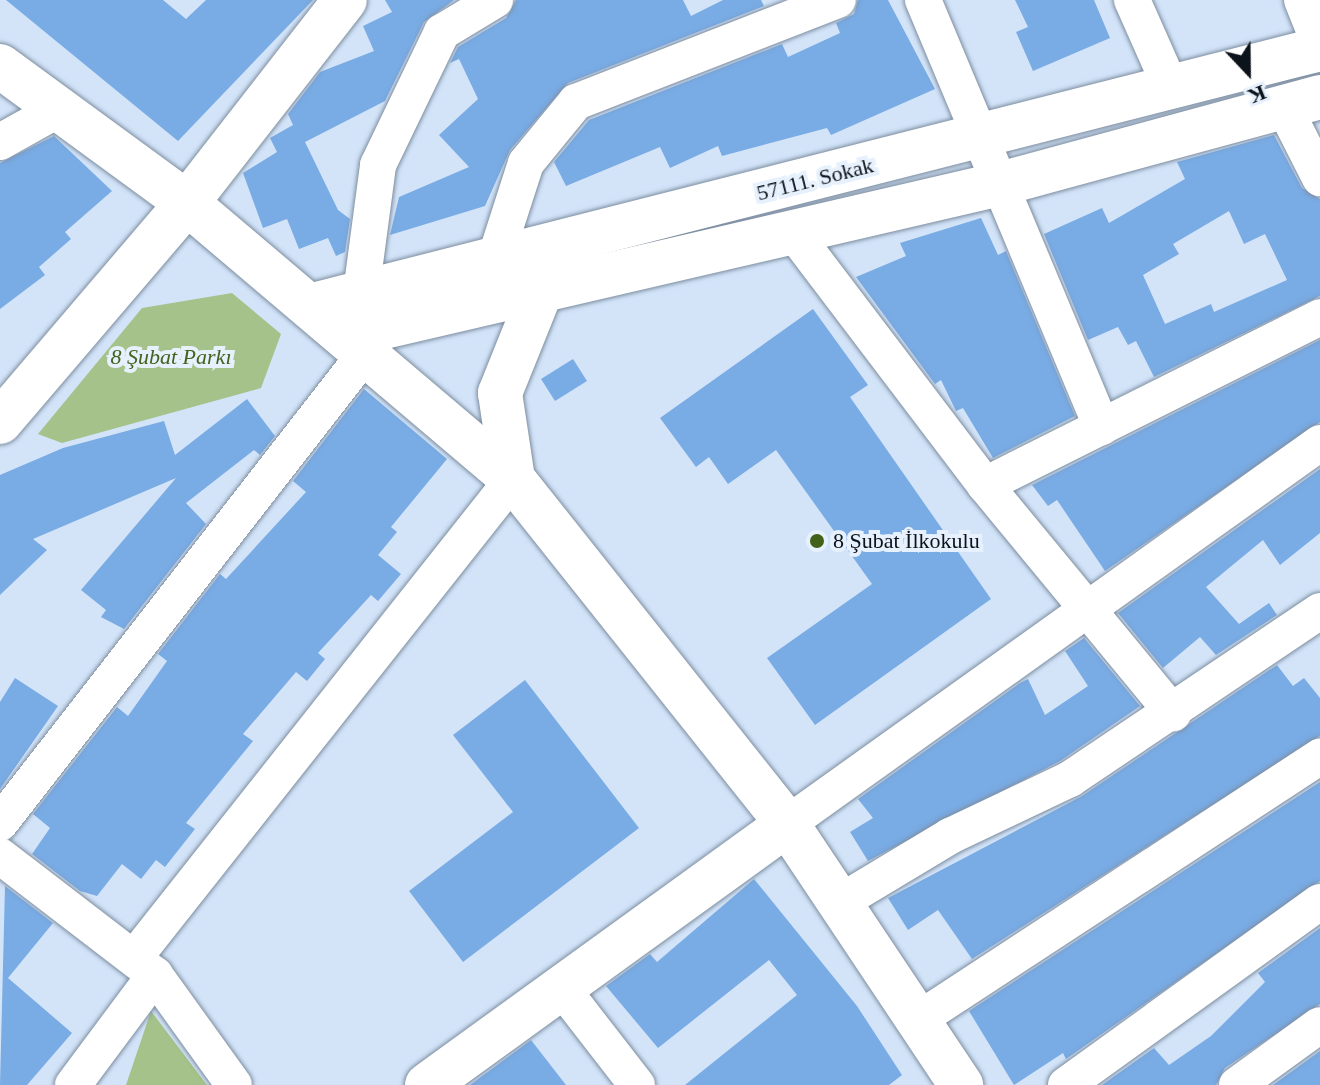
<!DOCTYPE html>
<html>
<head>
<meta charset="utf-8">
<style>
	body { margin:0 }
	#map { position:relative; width:1320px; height:1085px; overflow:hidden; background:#d3e4f9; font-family:"Times New Roman",serif }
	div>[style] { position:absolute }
	.green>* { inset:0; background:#a4c289 }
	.building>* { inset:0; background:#79abe4 }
	.roads { filter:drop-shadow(0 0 2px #7d8da0) drop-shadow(0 0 2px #7d8da0) }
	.street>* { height:36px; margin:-18px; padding:0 18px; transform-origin:18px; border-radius:18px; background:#fff }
	.secondary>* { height:44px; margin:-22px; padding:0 22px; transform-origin:22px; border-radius:22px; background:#fff }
	.dots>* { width:22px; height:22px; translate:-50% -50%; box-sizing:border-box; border:4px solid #e6f1fd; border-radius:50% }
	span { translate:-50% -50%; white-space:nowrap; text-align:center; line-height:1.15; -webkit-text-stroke:8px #e6f1fd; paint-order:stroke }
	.street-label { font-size:22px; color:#0d131a }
	.park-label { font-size:22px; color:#43621c; font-style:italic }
	.poi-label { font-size:22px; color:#0d131a }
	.left { translate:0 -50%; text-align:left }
	.north { position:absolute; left:1208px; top:32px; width:80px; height:80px; -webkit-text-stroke:6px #e6f1fd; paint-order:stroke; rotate:158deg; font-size:22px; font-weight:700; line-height:32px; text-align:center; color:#0d131a }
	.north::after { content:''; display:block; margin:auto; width:28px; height:36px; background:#0d131a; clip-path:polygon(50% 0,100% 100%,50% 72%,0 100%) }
</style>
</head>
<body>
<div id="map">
	<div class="green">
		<i style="clip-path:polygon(232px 293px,281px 334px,261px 388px,62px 443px,38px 434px,142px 308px)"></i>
		<i style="clip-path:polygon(151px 1011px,207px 1085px,126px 1085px)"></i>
	</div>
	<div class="building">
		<i style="clip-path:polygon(6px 0,163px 0,186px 19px,206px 0,313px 0,178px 141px)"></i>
		<i style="clip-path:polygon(385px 0,454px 0,424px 22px,385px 101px,305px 142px,338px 210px,350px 219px,345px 252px,336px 256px,328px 238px,299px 249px,287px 219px,263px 228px,243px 173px,277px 152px,270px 138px,293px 125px,288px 114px,320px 72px,374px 51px,363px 26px,392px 12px)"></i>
		<i style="clip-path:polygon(516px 0,683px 0,691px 16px,723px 0,761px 0,764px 6px,568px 83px,510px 150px,485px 206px,390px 235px,399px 197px,469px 167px,439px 135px,478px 99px,459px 59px,450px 63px,458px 47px,506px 18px)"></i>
		<i style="clip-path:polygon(858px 0,888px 0,935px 89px,831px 135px,827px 128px,722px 156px,718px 146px,670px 168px,660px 147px,566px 186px,554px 162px,589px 120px,782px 44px,788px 57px,840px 33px,836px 23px,854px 14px)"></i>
		<i style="clip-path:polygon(1015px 0,1094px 0,1110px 38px,1033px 71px,1016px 32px,1028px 27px)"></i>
		<i style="clip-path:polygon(evenodd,1274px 135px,1302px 188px,1320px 199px,1320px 296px,1154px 377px,1136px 341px,1128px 345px,1118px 327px,1088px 340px,1044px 234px,1102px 208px,1109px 223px,1185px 179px,1177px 162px,1274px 135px,1229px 211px,1244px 244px,1265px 234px,1287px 280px,1214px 312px,1211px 304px,1165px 324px,1143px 275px,1179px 254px,1173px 244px,1229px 211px)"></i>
		<i style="clip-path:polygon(54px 136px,112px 191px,65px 232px,71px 239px,39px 267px,45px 275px,0 309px,0 163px)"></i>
		<i style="clip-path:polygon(981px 218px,998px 255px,1006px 251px,1075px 416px,993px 458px,963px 408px,956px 411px,941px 380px,935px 384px,856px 277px,906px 256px,900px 243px)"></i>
		<i style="clip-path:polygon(813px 309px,868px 385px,850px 397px,991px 599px,815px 725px,767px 658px,872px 584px,776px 450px,728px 484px,709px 457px,696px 467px,660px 418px)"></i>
		<i style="clip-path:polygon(1320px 340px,1320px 422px,1105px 571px,1057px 500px,1048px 506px,1032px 485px)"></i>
		<i style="clip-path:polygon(573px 359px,587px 381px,555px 401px,541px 379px)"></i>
		<i style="clip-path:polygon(364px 389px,447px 459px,391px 527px,397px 532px,378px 555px,401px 574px,378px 601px,371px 595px,318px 653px,325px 659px,307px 681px,296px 672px,243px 734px,253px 741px,186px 823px,195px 829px,165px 867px,156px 860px,141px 879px,122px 864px,97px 896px,80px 891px,32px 854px,50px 828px,33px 814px,117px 707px,128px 716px,167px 661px,158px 654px,220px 574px,226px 579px,306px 492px,293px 481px)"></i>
		<i style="clip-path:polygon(247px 399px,275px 436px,260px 455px,254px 450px,186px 503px,206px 524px,124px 629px,101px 617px,106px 610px,81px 590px,176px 478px,33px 539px,47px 550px,0 595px,0 475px,63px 448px,164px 421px,175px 455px)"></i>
		<i style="clip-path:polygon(1320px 469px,1320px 533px,1280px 565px,1263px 540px,1206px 587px,1239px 624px,1269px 603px,1277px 615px,1216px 655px,1200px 637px,1163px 668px,1118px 613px)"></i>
		<i style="clip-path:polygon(1084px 638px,1140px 706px,1060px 761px,868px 861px,850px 832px,873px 818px,858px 799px,1020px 683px,1028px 679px,1045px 715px,1088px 686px,1065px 651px)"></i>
		<i style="clip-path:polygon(1277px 665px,1293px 686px,1304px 678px,1320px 698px,1320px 736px,972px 959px,938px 910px,908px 930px,888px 898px,1082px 796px)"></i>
		<i style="clip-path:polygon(15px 678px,58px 706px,0 789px,0 702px)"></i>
		<i style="clip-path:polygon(525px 680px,639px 828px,463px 962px,409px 891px,513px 812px,453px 735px)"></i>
		<i style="clip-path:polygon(1320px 782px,1320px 881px,1066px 1059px,1063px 1053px,1014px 1085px,969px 1011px)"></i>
		<i style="clip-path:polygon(754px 879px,857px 1006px,902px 1075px,889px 1085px,685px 1085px,797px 995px,769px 960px,658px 1048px,606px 986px,650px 954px,657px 962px)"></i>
		<i style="clip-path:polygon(5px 886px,53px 923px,8px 978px,72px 1033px,27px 1085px,0 1085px)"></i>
		<i style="clip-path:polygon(1320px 928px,1320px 1004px,1225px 1068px,1216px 1085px,1102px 1085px,1154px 1048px,1169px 1065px,1211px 1036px,1265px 982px,1258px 973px)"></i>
		<i style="clip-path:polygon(531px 1040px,566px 1085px,470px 1085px)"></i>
		<i style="clip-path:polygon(1320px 1051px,1320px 1085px,1273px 1085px)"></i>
	</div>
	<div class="roads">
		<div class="street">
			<i style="left:923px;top:0;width:463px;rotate:67.3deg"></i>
			<i style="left:1132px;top:0;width:96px;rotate:66.1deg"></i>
			<i style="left:1302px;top:0;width:48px;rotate:68.2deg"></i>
			<i style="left:1284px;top:107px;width:80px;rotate:63.1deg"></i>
			<i style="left:0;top:142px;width:62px;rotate:-29.1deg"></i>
			<i style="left:793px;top:232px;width:318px;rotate:52.8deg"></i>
			<i style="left:985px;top:485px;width:296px;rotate:50.5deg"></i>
			<i style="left:495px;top:259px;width:101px;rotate:-72.1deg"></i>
			<i style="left:526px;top:163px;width:79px;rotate:-50.7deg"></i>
			<i style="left:576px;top:102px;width:281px;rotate:-21.3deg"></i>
			<i style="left:361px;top:293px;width:129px;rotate:-82.4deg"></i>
			<i style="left:378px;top:165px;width:148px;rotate:-64.3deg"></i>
			<i style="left:442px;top:32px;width:62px;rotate:-31.1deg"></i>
			<i style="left:985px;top:485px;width:375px;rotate:-26.6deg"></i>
			<i style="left:0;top:823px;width:594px;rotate:-52.11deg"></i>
			<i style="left:787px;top:824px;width:655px;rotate:-35.56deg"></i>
			<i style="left:0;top:856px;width:195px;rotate:37.5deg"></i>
			<i style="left:155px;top:975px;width:135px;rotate:54.3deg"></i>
			<i style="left:837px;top:904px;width:132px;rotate:-31deg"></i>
			<i style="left:950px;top:836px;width:133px;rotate:-25.4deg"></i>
			<i style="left:1070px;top:779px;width:301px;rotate:-33.9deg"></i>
			<i style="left:134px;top:958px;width:611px;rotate:-51.65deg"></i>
			<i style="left:564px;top:991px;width:119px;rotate:52.2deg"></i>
			<i style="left:916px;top:1021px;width:483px;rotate:-33.2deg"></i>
			<i style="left:73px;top:1085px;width:137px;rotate:-53.3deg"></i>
			<i style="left:1066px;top:1085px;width:313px;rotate:-35.8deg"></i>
			<i style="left:1237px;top:1085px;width:102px;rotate:-35.9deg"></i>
		</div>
		<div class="secondary">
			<i style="left:0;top:66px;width:232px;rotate:36.2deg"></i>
			<i style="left:187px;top:203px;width:427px;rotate:40.3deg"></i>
			<i style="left:513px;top:479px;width:441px;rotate:51.5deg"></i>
			<i style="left:787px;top:824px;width:314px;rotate:56.3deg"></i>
			<i style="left:309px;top:306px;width:1043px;rotate:-14.26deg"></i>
			<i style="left:345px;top:336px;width:672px;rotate:-13.06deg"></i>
			<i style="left:1000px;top:184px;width:332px;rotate:-15.2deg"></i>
			<i style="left:0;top:422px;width:288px;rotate:-49.5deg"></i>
			<i style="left:187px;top:203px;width:257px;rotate:-52.1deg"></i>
			<i style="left:513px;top:479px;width:87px;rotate:-98.6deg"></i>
			<i style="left:500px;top:393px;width:110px;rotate:-68.1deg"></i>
			<i style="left:427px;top:1085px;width:445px;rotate:-35.9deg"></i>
		</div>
	</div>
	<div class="dots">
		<i style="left:817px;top:541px;background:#416218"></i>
	</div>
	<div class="street-label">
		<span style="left:815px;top:179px;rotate:-14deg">57111. Sokak</span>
	</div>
	<div class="park-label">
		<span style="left:171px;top:357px">8 Şubat Parkı</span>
	</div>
	<div class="poi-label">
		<span class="left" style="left:833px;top:541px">8 Şubat İlkokulu</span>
	</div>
	<div class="north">K</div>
</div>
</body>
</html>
